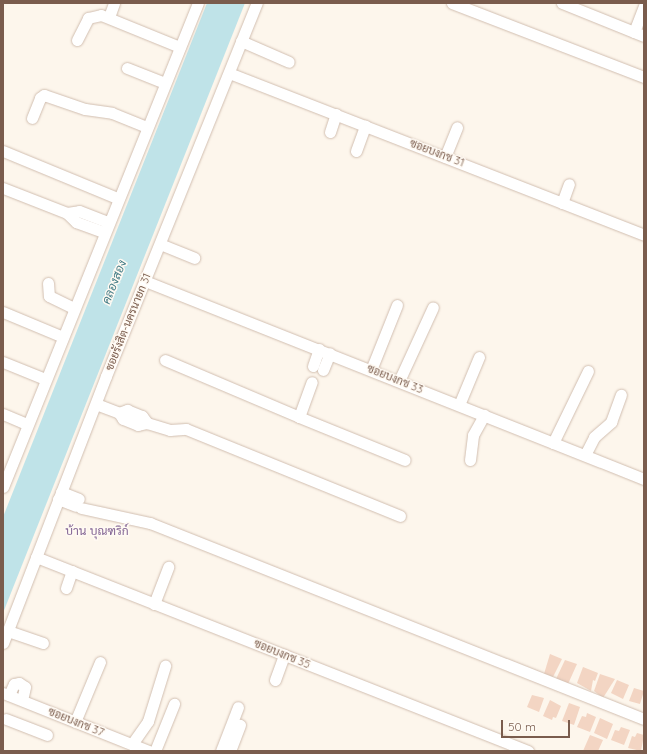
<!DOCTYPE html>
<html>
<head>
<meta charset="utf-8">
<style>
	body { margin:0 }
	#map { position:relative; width:647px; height:754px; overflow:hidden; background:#fdf6ec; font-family:Quicksand,Sarabun,sans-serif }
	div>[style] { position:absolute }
	.water>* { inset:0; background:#bfe3e8 }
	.building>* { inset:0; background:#f3d5c3 }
	.roads { filter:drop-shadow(0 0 1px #d1beb0) drop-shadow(0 0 1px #d1beb0) }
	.minor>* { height:11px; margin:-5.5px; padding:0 5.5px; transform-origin:5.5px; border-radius:5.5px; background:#fff }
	span { translate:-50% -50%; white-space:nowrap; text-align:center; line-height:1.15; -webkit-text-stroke:3px #fffaf3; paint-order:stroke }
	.street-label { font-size:11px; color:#7a5c4d }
	.water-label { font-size:12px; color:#437c86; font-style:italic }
	.neighbourhood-label { font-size:12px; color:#846695 }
	.frame { position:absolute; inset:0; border:4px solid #7a5c4d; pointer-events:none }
	.scale { position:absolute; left:501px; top:720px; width:69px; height:18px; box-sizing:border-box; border:2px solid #7a5c4d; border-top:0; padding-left:5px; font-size:12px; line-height:14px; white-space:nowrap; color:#7a5c4d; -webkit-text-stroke:3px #fffaf3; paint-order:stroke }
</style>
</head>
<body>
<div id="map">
	<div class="water">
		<i style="clip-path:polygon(207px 3px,245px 3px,3px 613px,3px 517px)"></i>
	</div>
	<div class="building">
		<i style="clip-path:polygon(550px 654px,562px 659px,553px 677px,544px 674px)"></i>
		<i style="clip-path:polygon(565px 660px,577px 664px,568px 684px,556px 679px)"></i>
		<i style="clip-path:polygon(583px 667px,598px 673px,595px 681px,593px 680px,591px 691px,577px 683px)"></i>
		<i style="clip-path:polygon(600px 674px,615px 679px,603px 698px,594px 691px)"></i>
		<i style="clip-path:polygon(617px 680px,629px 685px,623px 699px,611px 693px)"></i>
		<i style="clip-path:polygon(634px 688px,644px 691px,640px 704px,629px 701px)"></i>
		<i style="clip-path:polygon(532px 695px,544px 698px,539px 712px,527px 707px)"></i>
		<i style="clip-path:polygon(550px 700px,561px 706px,556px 718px,553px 717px,552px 720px,543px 716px)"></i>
		<i style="clip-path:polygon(569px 703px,580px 707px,574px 725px,562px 721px)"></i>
		<i style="clip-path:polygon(587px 713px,596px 717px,590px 732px,577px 727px,582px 716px,586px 717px)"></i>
		<i style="clip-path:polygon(600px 718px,613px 724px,607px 739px,594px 733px)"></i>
		<i style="clip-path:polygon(621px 727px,630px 730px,624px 745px,611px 740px,615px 730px,619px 731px)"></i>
		<i style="clip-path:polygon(637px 733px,644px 735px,641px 751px,628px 748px,632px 736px,635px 737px)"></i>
		<i style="clip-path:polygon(590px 735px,603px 740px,598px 751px,583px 751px)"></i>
	</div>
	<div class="roads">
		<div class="minor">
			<i style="left:452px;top:3px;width:206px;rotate:21.1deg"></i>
			<i style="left:562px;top:3px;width:88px;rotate:21.9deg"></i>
			<i style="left:109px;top:17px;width:15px;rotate:-70deg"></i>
			<i style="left:634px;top:32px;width:28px;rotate:-69deg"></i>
			<i style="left:77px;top:40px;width:25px;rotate:-63deg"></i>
			<i style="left:88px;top:18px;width:13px;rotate:-13deg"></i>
			<i style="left:101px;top:15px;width:85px;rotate:22.1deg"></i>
			<i style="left:241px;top:41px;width:52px;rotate:23.6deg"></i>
			<i style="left:127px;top:68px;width:41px;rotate:21.5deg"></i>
			<i style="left:229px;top:73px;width:445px;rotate:21.3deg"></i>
			<i style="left:32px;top:118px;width:22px;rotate:-68deg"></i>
			<i style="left:40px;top:98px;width:5px;rotate:-37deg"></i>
			<i style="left:44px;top:95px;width:43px;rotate:18.9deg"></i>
			<i style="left:85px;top:109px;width:27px;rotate:8deg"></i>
			<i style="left:112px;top:113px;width:38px;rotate:22deg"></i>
			<i style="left:330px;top:132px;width:19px;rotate:-72deg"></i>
			<i style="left:3px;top:151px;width:123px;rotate:22.4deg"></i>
			<i style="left:356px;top:151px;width:27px;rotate:-70deg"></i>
			<i style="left:445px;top:157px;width:32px;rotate:-68deg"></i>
			<i style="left:3px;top:188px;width:69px;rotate:21.3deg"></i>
			<i style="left:67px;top:213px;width:13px;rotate:45deg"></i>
			<i style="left:76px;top:222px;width:30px;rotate:20deg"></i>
			<i style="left:562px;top:203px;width:20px;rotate:-70deg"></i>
			<i style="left:67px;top:213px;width:12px;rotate:-9deg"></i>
			<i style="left:79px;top:211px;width:31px;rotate:21deg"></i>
			<i style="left:160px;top:244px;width:37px;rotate:22deg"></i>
			<i style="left:145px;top:281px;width:537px;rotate:21.64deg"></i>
			<i style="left:48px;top:283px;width:13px;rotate:86deg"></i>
			<i style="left:49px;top:296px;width:28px;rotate:26deg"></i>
			<i style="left:3px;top:312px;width:65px;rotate:22.6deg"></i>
			<i style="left:165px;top:360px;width:146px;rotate:23deg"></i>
			<i style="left:299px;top:417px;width:37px;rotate:-70deg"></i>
			<i style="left:3px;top:362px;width:45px;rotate:22deg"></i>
			<i style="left:313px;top:366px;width:18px;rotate:-71deg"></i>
			<i style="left:323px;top:370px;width:18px;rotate:-68deg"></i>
			<i style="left:371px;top:370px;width:70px;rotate:-68.2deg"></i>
			<i style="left:399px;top:381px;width:81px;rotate:-65.3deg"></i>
			<i style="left:96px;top:404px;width:25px;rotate:21deg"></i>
			<i style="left:119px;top:413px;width:7px;rotate:56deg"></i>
			<i style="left:123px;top:419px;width:16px;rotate:22deg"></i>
			<i style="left:138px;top:425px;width:9px;rotate:-13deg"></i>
			<i style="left:147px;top:423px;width:24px;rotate:17deg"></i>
			<i style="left:170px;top:430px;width:16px;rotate:-4deg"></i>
			<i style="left:186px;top:429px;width:231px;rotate:22.1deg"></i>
			<i style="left:459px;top:405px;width:52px;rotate:-67.4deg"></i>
			<i style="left:119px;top:413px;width:9px;rotate:-21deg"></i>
			<i style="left:127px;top:410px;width:16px;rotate:22deg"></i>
			<i style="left:142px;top:416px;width:9px;rotate:54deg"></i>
			<i style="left:3px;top:414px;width:26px;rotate:23deg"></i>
			<i style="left:299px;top:417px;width:114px;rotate:22.1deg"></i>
			<i style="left:553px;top:443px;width:80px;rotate:-64.1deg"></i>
			<i style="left:585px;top:455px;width:20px;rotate:-63deg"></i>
			<i style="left:594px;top:437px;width:23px;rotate:-41deg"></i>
			<i style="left:611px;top:422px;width:29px;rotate:-70deg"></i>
			<i style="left:470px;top:460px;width:25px;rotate:-83deg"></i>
			<i style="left:473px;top:435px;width:23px;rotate:-61deg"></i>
			<i style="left:3px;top:487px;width:522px;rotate:-68.06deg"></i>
			<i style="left:61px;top:492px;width:19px;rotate:21deg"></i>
			<i style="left:58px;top:499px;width:19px;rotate:21deg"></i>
			<i style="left:81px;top:508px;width:71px;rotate:12.3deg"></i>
			<i style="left:150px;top:523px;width:531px;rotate:21.64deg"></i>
			<i style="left:36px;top:557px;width:529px;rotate:21.52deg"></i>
			<i style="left:66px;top:588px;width:18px;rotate:-71deg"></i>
			<i style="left:154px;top:604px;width:40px;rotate:-69deg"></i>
			<i style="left:8px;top:631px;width:37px;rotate:19deg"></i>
			<i style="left:3px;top:643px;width:286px;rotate:-68.9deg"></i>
			<i style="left:106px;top:376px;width:402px;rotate:-68deg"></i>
			<i style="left:275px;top:680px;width:27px;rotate:-70deg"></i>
			<i style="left:3px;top:693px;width:157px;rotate:21.7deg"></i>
			<i style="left:9px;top:695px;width:12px;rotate:-66deg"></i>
			<i style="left:14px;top:684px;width:5px;rotate:-11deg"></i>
			<i style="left:19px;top:683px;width:7px;rotate:34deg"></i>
			<i style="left:25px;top:687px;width:13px;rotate:103deg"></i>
			<i style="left:6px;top:719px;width:44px;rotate:21.3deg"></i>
			<i style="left:75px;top:722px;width:65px;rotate:-67.4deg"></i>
			<i style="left:132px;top:744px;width:28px;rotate:-55deg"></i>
			<i style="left:148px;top:721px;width:58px;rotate:-72.8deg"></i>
			<i style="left:155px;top:751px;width:51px;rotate:-68deg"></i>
			<i style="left:221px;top:751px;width:47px;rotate:-68.9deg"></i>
			<i style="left:230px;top:751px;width:28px;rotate:-69deg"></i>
		</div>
	</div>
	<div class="street-label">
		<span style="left:437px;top:153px;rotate:21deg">ซอยบงกช 31</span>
		<span style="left:128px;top:322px;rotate:-68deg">ซอยรังสิต-นครนายก 31</span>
		<span style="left:395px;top:379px;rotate:22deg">ซอยบงกช 33</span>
		<span style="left:282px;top:654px;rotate:22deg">ซอยบงกช 35</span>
		<span style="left:76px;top:722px;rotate:22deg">ซอยบงกช 37</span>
	</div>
	<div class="water-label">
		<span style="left:114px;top:282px;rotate:-68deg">คลองสอง</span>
	</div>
	<div class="neighbourhood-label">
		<span style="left:97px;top:531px">บ้าน บุณฑริก์</span>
	</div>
	<div class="frame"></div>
	<div class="scale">50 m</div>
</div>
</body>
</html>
